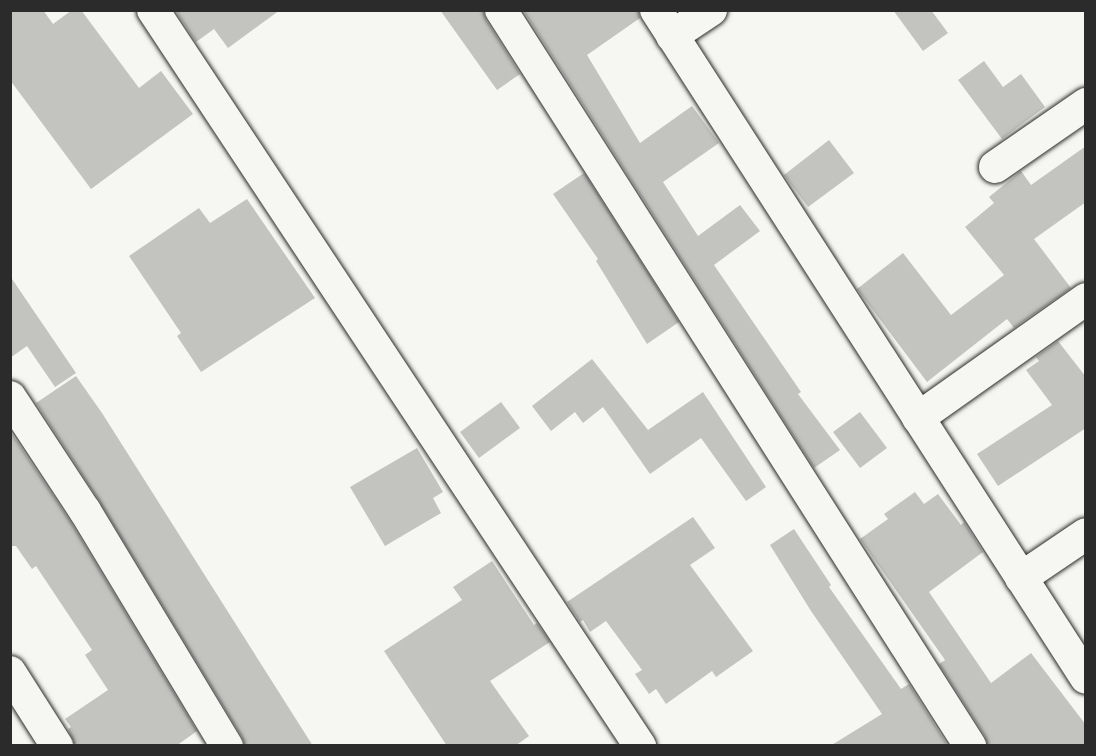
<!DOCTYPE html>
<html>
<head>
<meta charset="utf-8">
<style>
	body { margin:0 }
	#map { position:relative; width:1096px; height:756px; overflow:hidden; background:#f6f6f2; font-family:Pangolin,sans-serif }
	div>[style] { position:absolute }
	.building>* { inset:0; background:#c3c3c0 }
	.roads { filter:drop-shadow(0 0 2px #2b2b2b) drop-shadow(0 0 2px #2b2b2b) }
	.minor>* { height:32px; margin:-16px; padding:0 16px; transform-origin:16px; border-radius:16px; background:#f6f6f2 }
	span { translate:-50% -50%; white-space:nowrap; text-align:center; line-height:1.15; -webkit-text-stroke:4.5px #f6f6f2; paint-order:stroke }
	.frame { position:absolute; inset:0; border:12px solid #2b2b2b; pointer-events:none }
</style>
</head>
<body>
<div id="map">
	<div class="building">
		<i style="clip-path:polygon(10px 10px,43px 10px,53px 24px,72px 10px,81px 10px,139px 88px,161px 71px,193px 114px,91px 189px,10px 80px)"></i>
		<i style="clip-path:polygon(175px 10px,280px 10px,228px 48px,214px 29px,196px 42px)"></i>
		<i style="clip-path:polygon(440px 10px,483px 10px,486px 20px,520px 74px,497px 90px)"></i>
		<i style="clip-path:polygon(523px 10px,638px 10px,640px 18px,587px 55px,640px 143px,692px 106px,719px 143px,663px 182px,698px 236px,740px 205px,760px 231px,714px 265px,801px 392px,798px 394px,840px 450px,814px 468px)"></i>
		<i style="clip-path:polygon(893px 10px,931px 10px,948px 33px,923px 51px)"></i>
		<i style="clip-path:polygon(984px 61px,1003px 87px,1021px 74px,1045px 107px,1002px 139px,958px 80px)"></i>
		<i style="clip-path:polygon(829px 140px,854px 173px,808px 207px,784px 175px)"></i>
		<i style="clip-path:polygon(1086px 146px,1086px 202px,1034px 239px,1071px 288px,1014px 328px,1007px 319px,927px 382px,857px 289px,903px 253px,951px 315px,1004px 275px,965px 227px,994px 203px,989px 197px,1021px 171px,1031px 185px)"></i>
		<i style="clip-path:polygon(584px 173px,679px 322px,647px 344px,596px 261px,598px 259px,553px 194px)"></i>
		<i style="clip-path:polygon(247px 199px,315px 298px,201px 372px,177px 336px,181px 333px,129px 256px,199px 208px,210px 223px)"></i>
		<i style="clip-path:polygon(10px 276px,76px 373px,55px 387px,27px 346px,10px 358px)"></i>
		<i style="clip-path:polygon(1058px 341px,1086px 377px,1086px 428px,998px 486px,977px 454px,1052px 405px,1026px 370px,1039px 361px,1036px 357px)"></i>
		<i style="clip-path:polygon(592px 359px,648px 430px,703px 392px,766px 487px,746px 501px,701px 438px,650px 474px,603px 407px,583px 423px,575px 412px,551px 431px,532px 406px)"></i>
		<i style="clip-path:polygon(76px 376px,102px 413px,313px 746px,245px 746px,242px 737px,100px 502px,36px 403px)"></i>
		<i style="clip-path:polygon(501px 402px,520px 428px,479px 458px,460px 432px)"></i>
		<i style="clip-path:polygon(860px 412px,887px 448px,860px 468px,833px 432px)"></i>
		<i style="clip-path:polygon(10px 431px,70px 521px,197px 731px,176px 746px,75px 746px,68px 729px,71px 727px,65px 719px,108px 690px,85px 655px,92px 650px,36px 566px,32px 569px,16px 546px,10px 546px)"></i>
		<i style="clip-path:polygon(417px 448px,443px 492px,433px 498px,441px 513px,385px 546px,350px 487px)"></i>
		<i style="clip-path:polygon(915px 492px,924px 504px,938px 494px,961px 525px,964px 522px,983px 552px,929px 592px,991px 683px,1031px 653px,1086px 725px,1086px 746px,988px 746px,985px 736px,939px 664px,945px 660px,860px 539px,888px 519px,884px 514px)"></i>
		<i style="clip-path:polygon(693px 517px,715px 548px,690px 565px,753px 651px,716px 677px,712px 671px,666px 704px,656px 689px,649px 694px,635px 674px,642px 670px,606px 621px,590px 632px,583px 620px,580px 622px,567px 602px)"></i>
		<i style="clip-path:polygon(794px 529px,831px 585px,829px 587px,901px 689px,909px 684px,948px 746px,830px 746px,882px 714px,811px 611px,770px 545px)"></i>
		<i style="clip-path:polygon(492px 561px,534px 625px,537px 623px,550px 642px,490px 681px,529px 736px,515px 746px,447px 746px,384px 651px,462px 600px,453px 587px)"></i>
	</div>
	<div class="roads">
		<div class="minor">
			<i style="left:153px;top:10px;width:883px;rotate:56.51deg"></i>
			<i style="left:501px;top:10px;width:873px;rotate:57.49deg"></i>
			<i style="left:656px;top:10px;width:794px;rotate:57.23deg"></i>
			<i style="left:672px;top:36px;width:47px;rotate:-33.7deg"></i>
			<i style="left:995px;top:167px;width:111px;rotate:-34.7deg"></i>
			<i style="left:10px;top:397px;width:136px;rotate:56.7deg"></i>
			<i style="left:85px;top:511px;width:275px;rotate:58.9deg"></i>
			<i style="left:918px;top:418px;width:206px;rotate:-35.3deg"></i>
			<i style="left:1021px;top:578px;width:78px;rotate:-34.1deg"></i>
			<i style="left:10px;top:672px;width:88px;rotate:57.6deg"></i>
		</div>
	</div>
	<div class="frame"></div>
</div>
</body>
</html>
